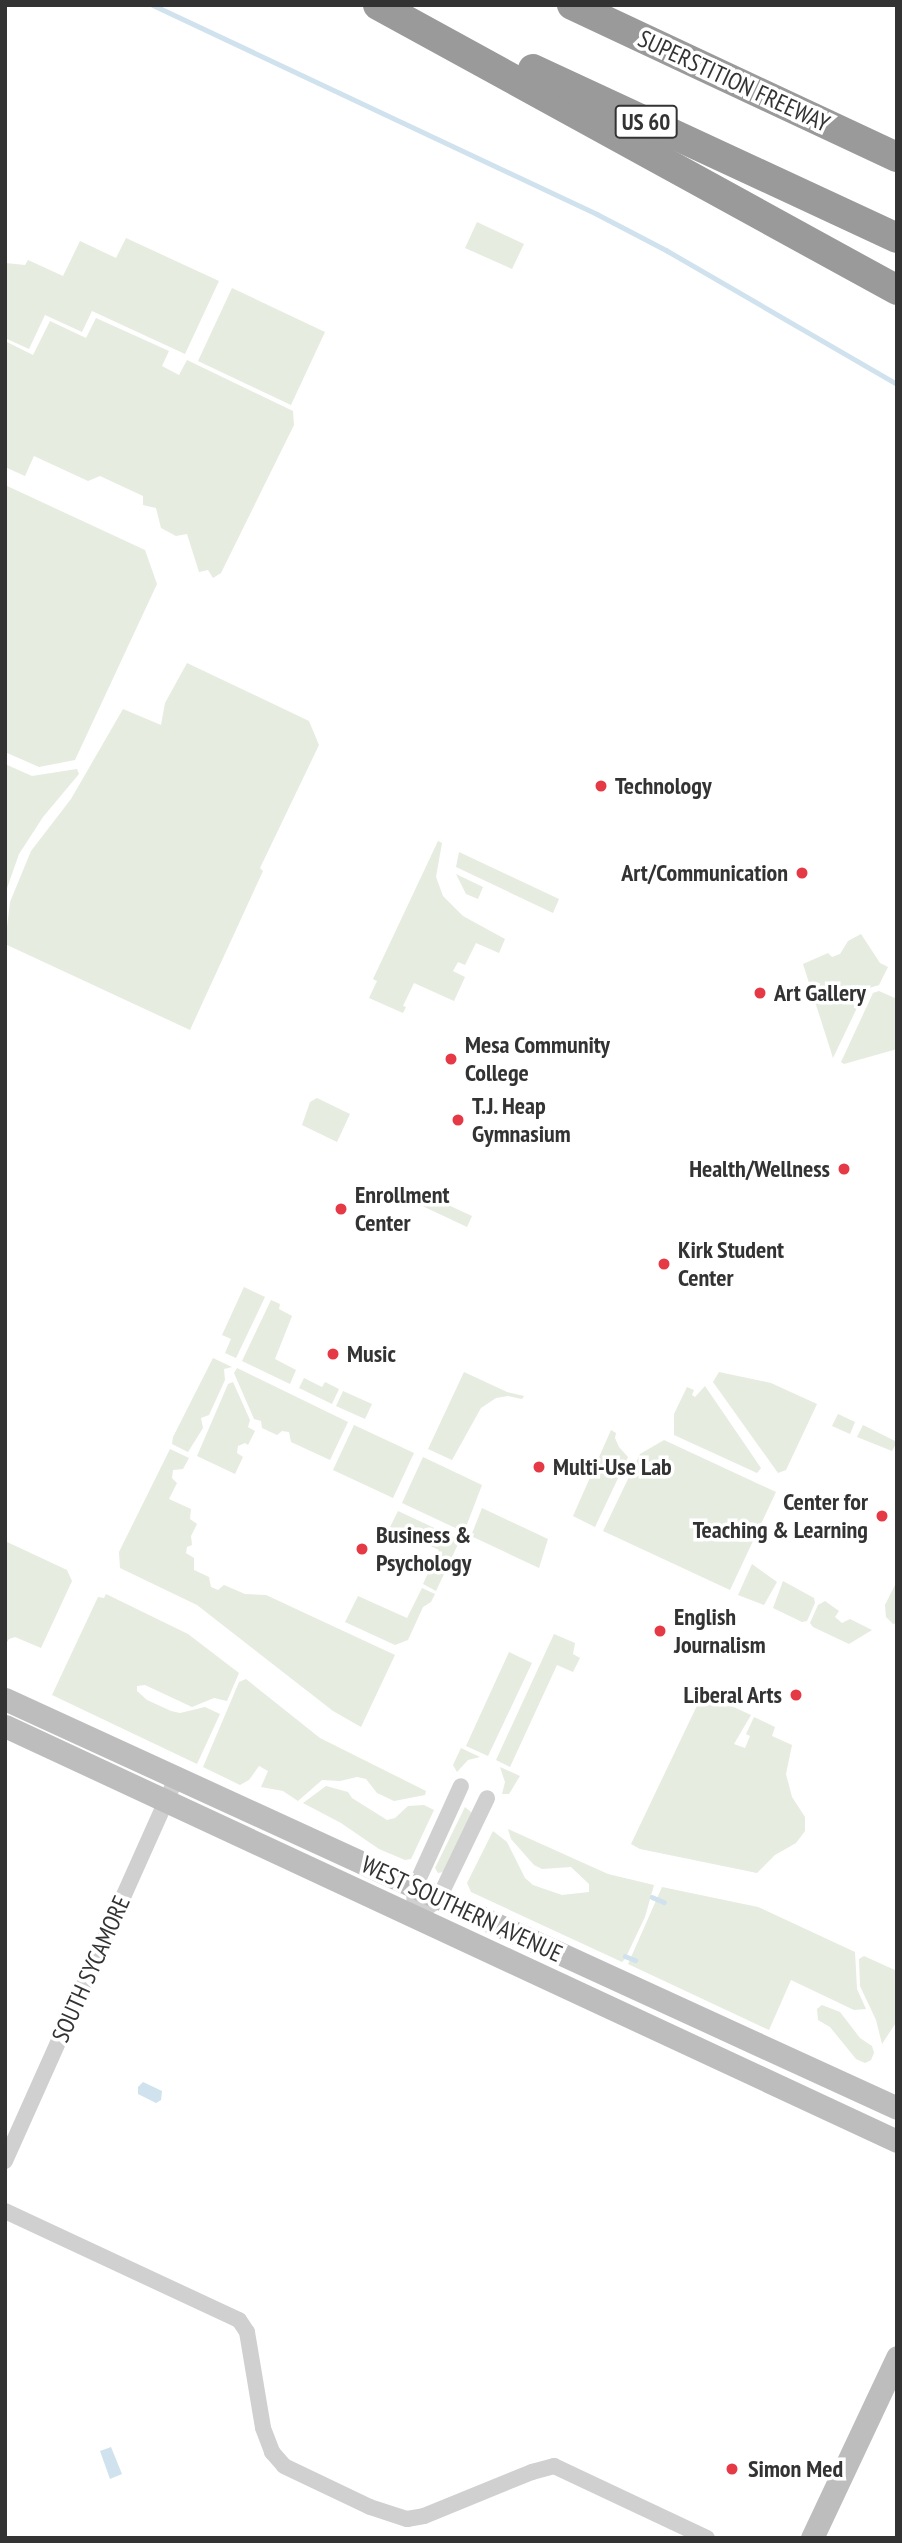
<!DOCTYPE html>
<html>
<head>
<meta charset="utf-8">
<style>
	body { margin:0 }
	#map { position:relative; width:902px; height:2543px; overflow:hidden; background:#fff; font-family:"PT Sans Narrow",sans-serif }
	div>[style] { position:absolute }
	.green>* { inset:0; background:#e6ecdf }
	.water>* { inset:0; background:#cfe2ee }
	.stream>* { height:4.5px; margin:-2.25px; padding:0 2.25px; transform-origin:2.25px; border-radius:2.25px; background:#cfe2ee }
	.minor>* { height:16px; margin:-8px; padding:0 8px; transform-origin:8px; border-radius:8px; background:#d0d0d0 }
	.secondary>* { height:23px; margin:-11.5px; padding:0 11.5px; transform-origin:11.5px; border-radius:11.5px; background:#bdbdbd }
	.motorway>* { height:30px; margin:-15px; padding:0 15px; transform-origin:15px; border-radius:15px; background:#9a9a9a }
	.dots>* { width:19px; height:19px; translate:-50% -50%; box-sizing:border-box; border:4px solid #fff; border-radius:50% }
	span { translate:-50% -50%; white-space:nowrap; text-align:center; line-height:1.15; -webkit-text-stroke:7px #fff; paint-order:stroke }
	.shield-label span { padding:2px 5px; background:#fff; border:2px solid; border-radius:5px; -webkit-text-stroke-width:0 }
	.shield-label { font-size:23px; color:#333; font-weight:700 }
	.street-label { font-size:24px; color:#333 }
	.poi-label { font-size:24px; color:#333; font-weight:700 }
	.left { translate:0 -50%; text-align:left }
	.right { translate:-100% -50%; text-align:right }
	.frame { position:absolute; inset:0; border:7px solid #333; pointer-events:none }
</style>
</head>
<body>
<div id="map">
	<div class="green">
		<i style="clip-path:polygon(477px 222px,524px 244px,512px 269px,465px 248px)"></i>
		<i style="clip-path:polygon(126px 238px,219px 281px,185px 354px,92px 311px,82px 332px,45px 315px,29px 349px,5px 338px,5px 263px,25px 265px,28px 260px,63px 276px,80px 241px,116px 258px)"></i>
		<i style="clip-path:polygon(232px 288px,325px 332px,291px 405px,198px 361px)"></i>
		<i style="clip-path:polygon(96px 318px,169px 351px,162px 366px,179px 375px,187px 360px,293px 411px,294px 425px,221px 573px,213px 578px,208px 570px,199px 572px,187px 534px,176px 536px,161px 528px,156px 508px,143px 505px,143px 496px,100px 476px,88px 481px,34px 456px,25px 476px,5px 467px,5px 341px,33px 355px,50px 321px,86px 338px)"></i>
		<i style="clip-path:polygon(5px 485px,145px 550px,157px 584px,75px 760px,39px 767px,5px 752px)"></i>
		<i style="clip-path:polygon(187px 663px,309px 721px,319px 745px,260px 868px,263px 871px,190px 1030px,5px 944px,10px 902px,31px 851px,71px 799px,123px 709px,161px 725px,165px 703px)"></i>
		<i style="clip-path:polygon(5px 764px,32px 776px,77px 769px,79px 774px,43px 817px,19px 854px,5px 894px)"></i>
		<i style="clip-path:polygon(438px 841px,442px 843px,436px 877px,443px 896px,463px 916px,505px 939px,499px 953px,476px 943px,465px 965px,458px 962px,453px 971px,465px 977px,454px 1001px,414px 983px,403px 1006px,406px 1007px,403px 1013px,369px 998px,377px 981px,373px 979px)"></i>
		<i style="clip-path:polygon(459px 852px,559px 899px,553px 913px,456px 867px)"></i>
		<i style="clip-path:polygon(456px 874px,483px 887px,478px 899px,466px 894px)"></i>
		<i style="clip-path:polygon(861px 934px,880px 963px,888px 967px,879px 985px,866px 989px,833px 1058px,803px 964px,828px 953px,832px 957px,840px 954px,848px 941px)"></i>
		<i style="clip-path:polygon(879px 991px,897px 999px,897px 1049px,844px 1064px,841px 1062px,873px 993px)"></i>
		<i style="clip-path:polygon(317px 1098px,350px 1114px,337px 1142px,302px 1125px,310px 1102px)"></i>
		<i style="clip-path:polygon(420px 1192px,472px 1216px,467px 1227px,414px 1202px)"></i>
		<i style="clip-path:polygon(244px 1287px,265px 1297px,236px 1358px,225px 1353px,231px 1339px,222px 1335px)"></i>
		<i style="clip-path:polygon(271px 1300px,280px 1304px,279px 1309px,292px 1316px,275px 1359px,296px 1370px,290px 1384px,242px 1361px)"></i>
		<i style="clip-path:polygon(213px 1358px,232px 1367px,224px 1369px,225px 1380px,209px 1415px,201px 1418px,203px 1428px,188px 1452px,172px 1444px,173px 1437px)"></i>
		<i style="clip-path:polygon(237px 1368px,348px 1422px,330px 1460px,291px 1442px,289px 1432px,282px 1431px,277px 1435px,262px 1428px,261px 1421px,254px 1419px,234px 1373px)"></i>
		<i style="clip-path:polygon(464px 1372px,507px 1392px,524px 1396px,522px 1399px,508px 1396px,496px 1398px,481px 1408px,452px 1460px,428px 1449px)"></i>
		<i style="clip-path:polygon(719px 1372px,771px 1383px,817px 1404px,786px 1470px,778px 1473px,713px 1382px)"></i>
		<i style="clip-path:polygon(304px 1378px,322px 1387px,325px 1382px,339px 1389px,332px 1404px,299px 1388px)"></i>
		<i style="clip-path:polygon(233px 1382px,250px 1420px,248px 1427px,255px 1431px,248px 1445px,245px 1443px,238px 1446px,237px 1453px,243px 1457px,235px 1474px,197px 1456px,228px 1384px)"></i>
		<i style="clip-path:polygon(705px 1386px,761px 1468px,757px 1473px,674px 1435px,674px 1414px,687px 1387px,694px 1390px,692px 1395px,695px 1397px)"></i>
		<i style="clip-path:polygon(343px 1391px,372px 1404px,365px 1419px,336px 1406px)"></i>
		<i style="clip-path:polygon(838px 1414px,855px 1422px,850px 1434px,832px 1426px)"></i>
		<i style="clip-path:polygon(354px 1425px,414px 1453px,393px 1498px,333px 1470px)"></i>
		<i style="clip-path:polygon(863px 1425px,897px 1442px,892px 1451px,857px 1437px)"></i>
		<i style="clip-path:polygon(611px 1430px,616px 1433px,615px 1438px,619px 1447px,628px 1457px,595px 1527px,573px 1516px)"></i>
		<i style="clip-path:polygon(664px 1440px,776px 1492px,730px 1590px,603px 1531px,640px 1454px)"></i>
		<i style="clip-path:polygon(170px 1449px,189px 1458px,183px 1469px,173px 1470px,172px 1478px,177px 1483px,169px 1499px,191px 1509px,190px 1519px,197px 1524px,191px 1536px,192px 1545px,187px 1547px,186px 1553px,194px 1558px,194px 1570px,209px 1577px,211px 1587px,218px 1590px,224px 1585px,245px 1594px,266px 1595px,395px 1655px,361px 1727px,333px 1711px,197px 1605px,120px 1568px,119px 1552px)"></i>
		<i style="clip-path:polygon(423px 1457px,482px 1485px,464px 1532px,402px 1503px)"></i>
		<i style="clip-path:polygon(482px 1508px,548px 1539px,539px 1568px,471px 1536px)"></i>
		<i style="clip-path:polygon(398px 1511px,460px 1540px,436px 1591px,423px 1584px,439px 1550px,390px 1527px)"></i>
		<i style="clip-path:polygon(5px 1541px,67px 1570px,72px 1581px,41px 1648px,15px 1637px,9px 1639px,5px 1645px)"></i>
		<i style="clip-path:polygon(752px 1564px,777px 1582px,764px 1605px,738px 1595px)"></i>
		<i style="clip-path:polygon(783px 1581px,814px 1598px,815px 1603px,807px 1621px,802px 1622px,773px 1608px)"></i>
		<i style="clip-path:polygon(897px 1581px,897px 1623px,893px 1624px,886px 1617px,885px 1605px)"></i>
		<i style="clip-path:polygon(422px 1588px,435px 1594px,431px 1602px,423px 1607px,408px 1640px,395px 1645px,345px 1622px,358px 1596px,407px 1618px)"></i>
		<i style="clip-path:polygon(106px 1594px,188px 1634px,239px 1673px,227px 1701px,214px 1698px,192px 1707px,145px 1685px,137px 1686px,137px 1691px,147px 1700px,171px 1711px,180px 1713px,205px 1707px,220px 1714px,197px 1764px,52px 1695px,98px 1597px,104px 1598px)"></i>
		<i style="clip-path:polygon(825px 1601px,839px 1611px,835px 1617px,842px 1623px,850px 1619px,872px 1630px,849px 1644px,813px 1627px,810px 1623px,818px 1605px)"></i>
		<i style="clip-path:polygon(554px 1634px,575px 1643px,573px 1654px,580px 1658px,573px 1672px,557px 1665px,510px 1767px,496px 1760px)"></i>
		<i style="clip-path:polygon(509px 1652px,532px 1663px,488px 1756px,466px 1746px)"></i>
		<i style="clip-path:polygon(246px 1679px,320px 1738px,426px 1791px,425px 1795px,394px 1801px,377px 1793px,366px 1779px,357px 1777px,340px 1781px,322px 1780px,298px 1801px,283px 1791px,261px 1787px,268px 1771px,259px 1766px,249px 1780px,240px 1785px,203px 1767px,239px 1682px)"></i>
		<i style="clip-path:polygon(703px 1693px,751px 1715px,734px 1744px,745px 1748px,750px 1736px,746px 1734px,754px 1717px,775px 1727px,772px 1736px,792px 1745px,786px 1774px,792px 1797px,805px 1817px,805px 1831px,796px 1843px,775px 1855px,757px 1873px,640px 1849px,631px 1844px)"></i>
		<i style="clip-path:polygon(461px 1748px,480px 1757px,468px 1760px,457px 1772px,453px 1765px)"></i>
		<i style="clip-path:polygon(500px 1767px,520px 1776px,509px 1794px,502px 1794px,505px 1782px)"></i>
		<i style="clip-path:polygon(326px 1786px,348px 1792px,352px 1798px,387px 1820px,395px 1818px,408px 1806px,424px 1805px,434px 1810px,411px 1859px,405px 1860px,379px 1849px,341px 1823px,303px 1803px)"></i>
		<i style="clip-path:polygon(465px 1807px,472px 1813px,444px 1872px,438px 1873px,435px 1868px)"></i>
		<i style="clip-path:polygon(508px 1829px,608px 1874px,654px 1885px,645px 1917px,625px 1959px,622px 1962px,471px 1892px,467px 1883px,493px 1831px,507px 1842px,525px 1878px,533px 1885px,562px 1895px,589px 1892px,589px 1884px,571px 1867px,542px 1869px,534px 1865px,511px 1839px)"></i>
		<i style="clip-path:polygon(662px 1887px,758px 1907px,855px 1952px,857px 1989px,866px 2009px,854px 2010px,791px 1980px,769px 2030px,628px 1964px)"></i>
		<i style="clip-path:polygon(864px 1956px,897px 1971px,897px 2021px,882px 2044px,876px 2020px,860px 1986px,859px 1959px)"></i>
		<i style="clip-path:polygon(822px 2005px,840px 2012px,860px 2038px,872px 2046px,874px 2053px,871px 2060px,865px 2063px,856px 2059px,830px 2027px,818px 2020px,817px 2009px)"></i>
	</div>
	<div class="water">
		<i style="clip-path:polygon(143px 2082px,162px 2091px,161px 2100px,156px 2103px,138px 2094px,138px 2087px)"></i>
		<i style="clip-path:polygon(111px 2447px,122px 2474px,110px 2479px,100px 2451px)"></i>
	</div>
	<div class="stream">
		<i style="left:153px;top:5px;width:491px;rotate:25.2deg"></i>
		<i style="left:597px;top:214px;width:78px;rotate:27.6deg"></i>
		<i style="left:666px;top:250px;width:267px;rotate:30.1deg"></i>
		<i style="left:652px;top:1897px;width:13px;rotate:23deg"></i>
		<i style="left:625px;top:1956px;width:11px;rotate:22deg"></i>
	</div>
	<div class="minor">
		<i style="left:415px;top:1916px;width:28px;rotate:-35deg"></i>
		<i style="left:438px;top:1900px;width:113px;rotate:-64.3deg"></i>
		<i style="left:415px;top:1916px;width:27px;rotate:-92deg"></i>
		<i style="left:414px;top:1889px;width:113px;rotate:-65.5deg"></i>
		<i style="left:5px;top:2161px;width:419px;rotate:-65.9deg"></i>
		<i style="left:5px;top:2211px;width:258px;rotate:25deg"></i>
		<i style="left:239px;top:2320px;width:14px;rotate:56deg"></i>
		<i style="left:247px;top:2332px;width:97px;rotate:80.5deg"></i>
		<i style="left:263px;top:2428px;width:26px;rotate:69deg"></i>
		<i style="left:272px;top:2452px;width:18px;rotate:49deg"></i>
		<i style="left:284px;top:2466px;width:95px;rotate:25.5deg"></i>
		<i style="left:370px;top:2507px;width:39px;rotate:18deg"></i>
		<i style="left:407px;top:2519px;width:17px;rotate:-10deg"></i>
		<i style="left:424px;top:2516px;width:117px;rotate:-22.2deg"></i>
		<i style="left:532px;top:2472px;width:23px;rotate:-15deg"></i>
		<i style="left:554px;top:2466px;width:169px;rotate:25.2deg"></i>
	</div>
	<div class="secondary">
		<i style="left:5px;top:1699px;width:981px;rotate:24.63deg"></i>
		<i style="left:5px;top:1726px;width:984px;rotate:24.95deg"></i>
		<i style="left:812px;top:2538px;width:200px;rotate:-64.8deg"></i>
	</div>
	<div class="motorway">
		<i style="left:378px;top:5px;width:592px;rotate:28.77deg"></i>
		<i style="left:572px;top:5px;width:359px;rotate:25.1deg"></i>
		<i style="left:533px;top:69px;width:401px;rotate:24.9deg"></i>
	</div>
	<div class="dots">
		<i style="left:601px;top:786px;background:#e63946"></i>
		<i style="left:802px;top:873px;background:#e63946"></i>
		<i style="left:760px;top:993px;background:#e63946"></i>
		<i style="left:451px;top:1059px;background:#e63946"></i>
		<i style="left:458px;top:1120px;background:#e63946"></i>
		<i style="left:844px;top:1169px;background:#e63946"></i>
		<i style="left:341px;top:1209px;background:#e63946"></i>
		<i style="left:664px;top:1264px;background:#e63946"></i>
		<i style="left:333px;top:1354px;background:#e63946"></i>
		<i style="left:539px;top:1467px;background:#e63946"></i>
		<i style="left:882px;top:1516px;background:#e63946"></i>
		<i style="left:362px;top:1549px;background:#e63946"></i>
		<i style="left:660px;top:1631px;background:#e63946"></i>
		<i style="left:796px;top:1695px;background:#e63946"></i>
		<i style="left:732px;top:2469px;background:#e63946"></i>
	</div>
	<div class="shield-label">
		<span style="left:646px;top:122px">US 60</span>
	</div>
	<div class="street-label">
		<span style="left:734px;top:81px;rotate:25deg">SUPERSTITION FREEWAY</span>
		<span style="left:462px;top:1909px;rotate:25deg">WEST SOUTHERN AVENUE</span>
		<span style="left:91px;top:1969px;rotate:-66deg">SOUTH SYCAMORE</span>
	</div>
	<div class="poi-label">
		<span class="left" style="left:615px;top:786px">Technology</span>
		<span class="right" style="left:788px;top:873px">Art/Communication</span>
		<span class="left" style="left:774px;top:993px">Art Gallery</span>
		<span class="left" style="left:465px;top:1059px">Mesa Community<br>College</span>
		<span class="left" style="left:472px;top:1120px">T.J. Heap<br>Gymnasium</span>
		<span class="right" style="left:830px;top:1169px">Health/Wellness</span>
		<span class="left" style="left:355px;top:1209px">Enrollment<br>Center</span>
		<span class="left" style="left:678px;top:1264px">Kirk Student<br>Center</span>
		<span class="left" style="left:347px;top:1354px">Music</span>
		<span class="left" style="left:553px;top:1467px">Multi-Use Lab</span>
		<span class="right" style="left:868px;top:1516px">Center for<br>Teaching &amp; Learning</span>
		<span class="left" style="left:376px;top:1549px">Business &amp;<br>Psychology</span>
		<span class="left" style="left:674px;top:1631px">English<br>Journalism</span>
		<span class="right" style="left:782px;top:1695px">Liberal Arts</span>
		<span class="left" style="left:748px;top:2469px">Simon Med</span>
	</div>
	<div class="frame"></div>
</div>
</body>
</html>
